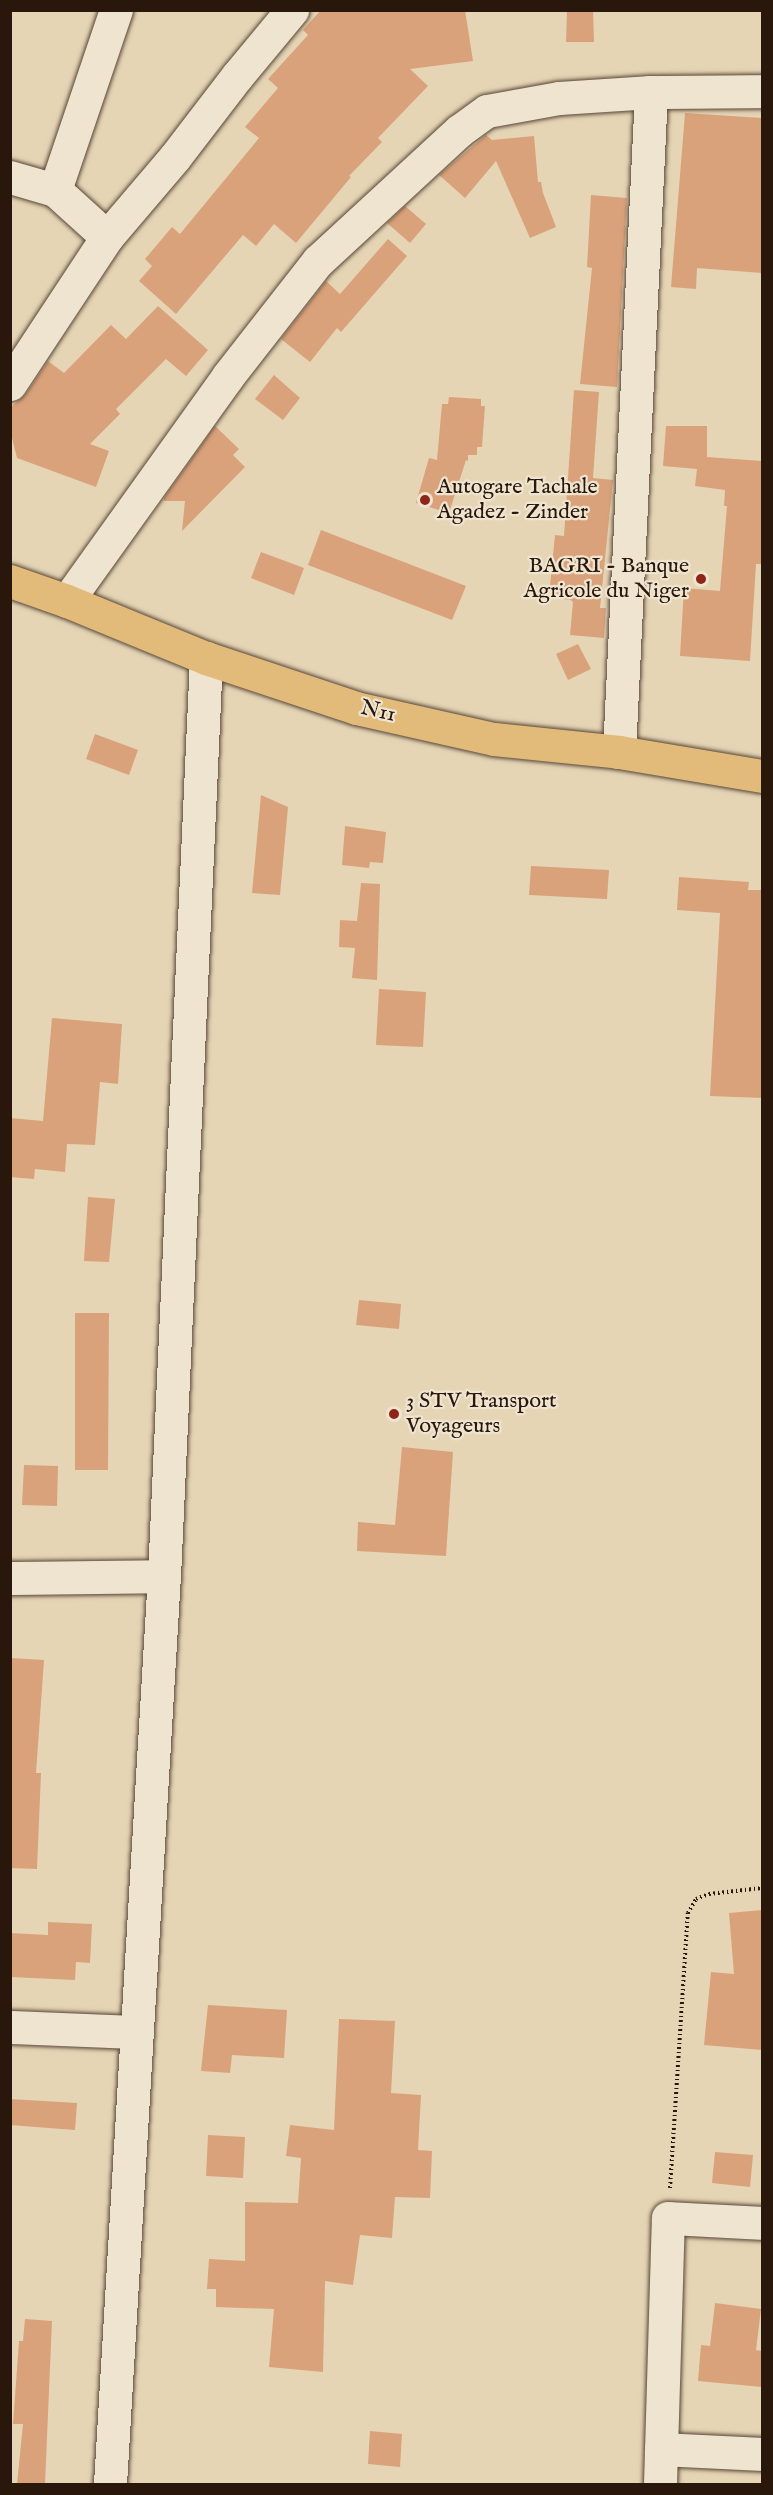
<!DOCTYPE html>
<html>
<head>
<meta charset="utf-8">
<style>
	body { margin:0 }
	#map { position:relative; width:773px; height:2495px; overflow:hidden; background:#e5d5b5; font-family:"IM FELL English",serif }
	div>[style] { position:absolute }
	.building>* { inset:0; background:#daa27b }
	.path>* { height:4px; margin-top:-2px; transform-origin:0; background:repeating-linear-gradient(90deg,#29170b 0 1.5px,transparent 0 4.5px) }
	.roads { filter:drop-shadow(0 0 2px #584636) drop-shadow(0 0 2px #584636) }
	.minor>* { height:33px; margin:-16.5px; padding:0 16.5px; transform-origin:16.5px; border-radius:16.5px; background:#eee4cf }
	.major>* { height:33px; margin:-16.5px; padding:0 16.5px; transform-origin:16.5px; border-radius:16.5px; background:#e2ba7a }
	.dots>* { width:16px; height:16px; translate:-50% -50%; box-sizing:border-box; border:3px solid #eee4cf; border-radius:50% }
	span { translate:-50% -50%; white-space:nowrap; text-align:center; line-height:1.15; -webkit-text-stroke:4.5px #eee4cf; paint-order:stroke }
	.poi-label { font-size:22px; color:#29170b }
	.left { translate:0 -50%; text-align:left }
	.right { translate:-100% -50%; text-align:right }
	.street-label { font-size:22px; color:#29170b }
	.frame { position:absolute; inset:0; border:12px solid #29170b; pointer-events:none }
</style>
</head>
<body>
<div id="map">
	<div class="building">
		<i style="clip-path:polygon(321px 10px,465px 10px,473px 61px,410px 69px,428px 86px,378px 138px,382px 142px,349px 176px,351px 177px,296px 243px,274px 224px,256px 246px,243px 235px,176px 314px,139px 281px,152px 266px,145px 259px,172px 227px,180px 234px,259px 138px,245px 127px,278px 88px,268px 79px,308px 35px,303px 30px)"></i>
		<i style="clip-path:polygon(567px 10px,593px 10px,594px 42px,566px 42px)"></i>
		<i style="clip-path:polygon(685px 113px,762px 118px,762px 273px,697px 268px,696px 289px,671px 287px)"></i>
		<i style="clip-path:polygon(486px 135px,492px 140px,534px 136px,538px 182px,541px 182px,543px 193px,556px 227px,530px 238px,496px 161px,465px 198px,439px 175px)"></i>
		<i style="clip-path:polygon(591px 195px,627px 198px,617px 387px,580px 384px,592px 268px,587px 267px)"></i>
		<i style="clip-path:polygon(405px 206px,426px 224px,410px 243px,387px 223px)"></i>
		<i style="clip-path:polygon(388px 239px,407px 256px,341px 332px,337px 328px,310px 362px,281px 339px,326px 281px,340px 294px)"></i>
		<i style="clip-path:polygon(158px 306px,208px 350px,186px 376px,166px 359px,116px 409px,120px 414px,90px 444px,109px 451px,96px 487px,17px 458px,10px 430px,10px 408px,26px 394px,48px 361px,64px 373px,111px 325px,126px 339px)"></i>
		<i style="clip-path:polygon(274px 375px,300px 398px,283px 420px,255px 399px)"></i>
		<i style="clip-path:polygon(574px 390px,599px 392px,593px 478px,613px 480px,600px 608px,606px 608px,604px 638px,570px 635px,573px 602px,571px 600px,555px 598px,556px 587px,550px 586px,555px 535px,564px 536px)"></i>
		<i style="clip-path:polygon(449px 397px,481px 399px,481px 406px,485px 406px,482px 447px,477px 447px,477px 455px,468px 455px,468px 461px,466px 460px,449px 513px,416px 503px,429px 458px,437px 460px,442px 404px,448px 404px)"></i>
		<i style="clip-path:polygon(215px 426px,239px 449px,233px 455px,245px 467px,182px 531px,185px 501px,164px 501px,164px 498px)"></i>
		<i style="clip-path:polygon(666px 426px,707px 426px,707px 457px,762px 461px,762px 564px,756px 564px,750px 661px,680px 656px,684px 588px,720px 591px,727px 506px,724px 506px,725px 490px,695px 486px,697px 469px,663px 466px)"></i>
		<i style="clip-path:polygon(321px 530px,466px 586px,452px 620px,308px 565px)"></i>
		<i style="clip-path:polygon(261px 552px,304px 568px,294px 595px,251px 578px)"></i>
		<i style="clip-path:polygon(578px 644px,591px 669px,568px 680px,556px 654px)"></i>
		<i style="clip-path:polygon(95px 734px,138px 750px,129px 775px,86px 759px)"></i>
		<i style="clip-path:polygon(261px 795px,288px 807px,280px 895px,252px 893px)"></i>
		<i style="clip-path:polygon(345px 826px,386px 832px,383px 863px,370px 862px,369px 868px,342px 865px)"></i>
		<i style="clip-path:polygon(531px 866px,609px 870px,607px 899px,529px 895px)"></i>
		<i style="clip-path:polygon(679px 877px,749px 882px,748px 890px,762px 890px,762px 1098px,710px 1096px,720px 913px,677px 910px)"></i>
		<i style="clip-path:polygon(361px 883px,380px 884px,377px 980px,352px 978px,355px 948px,339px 947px,340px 920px,357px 921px)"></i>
		<i style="clip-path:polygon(379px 989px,426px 992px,423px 1047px,376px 1045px)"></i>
		<i style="clip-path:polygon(52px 1018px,122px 1024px,118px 1084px,100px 1082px,95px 1145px,67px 1144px,65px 1172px,35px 1169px,34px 1179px,10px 1177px,10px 1118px,43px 1121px)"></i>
		<i style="clip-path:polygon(88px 1197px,115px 1199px,109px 1262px,84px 1261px)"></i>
		<i style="clip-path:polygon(359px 1300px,401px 1304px,399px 1329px,356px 1325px)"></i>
		<i style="clip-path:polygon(75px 1313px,109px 1313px,108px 1470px,75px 1470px)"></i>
		<i style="clip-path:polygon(402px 1447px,453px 1452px,446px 1556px,357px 1551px,358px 1522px,395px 1525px)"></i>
		<i style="clip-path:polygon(24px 1465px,58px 1466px,57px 1506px,22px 1505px)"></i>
		<i style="clip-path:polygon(10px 1658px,44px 1660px,36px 1773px,41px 1773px,37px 1869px,10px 1868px)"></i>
		<i style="clip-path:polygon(762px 1910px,762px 2050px,704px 2045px,711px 1972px,734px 1974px,729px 1913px)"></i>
		<i style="clip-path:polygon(48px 1922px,92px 1924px,90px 1963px,76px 1962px,75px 1980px,10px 1977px,10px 1933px,48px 1935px)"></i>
		<i style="clip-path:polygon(208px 2005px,287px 2010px,284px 2058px,232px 2055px,230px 2073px,201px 2071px)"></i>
		<i style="clip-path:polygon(339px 2019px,395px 2021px,391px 2093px,421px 2095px,418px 2150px,432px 2151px,430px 2198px,395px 2197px,392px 2238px,360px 2235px,353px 2285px,325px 2281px,323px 2372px,269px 2367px,274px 2309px,216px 2307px,216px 2289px,207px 2289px,209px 2259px,245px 2261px,245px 2202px,298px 2203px,301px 2158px,286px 2156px,290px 2125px,334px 2130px)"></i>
		<i style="clip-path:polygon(10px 2099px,77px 2103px,75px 2130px,10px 2125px)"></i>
		<i style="clip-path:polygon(208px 2135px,245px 2137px,243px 2178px,206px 2176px)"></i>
		<i style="clip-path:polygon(715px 2152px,753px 2155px,750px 2187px,712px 2183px)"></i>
		<i style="clip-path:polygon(715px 2303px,761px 2309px,756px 2350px,762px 2351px,762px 2387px,698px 2381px,701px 2345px,710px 2346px)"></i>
		<i style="clip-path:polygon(25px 2319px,52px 2321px,45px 2484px,17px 2484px,23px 2424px,13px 2424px,19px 2341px,23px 2341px)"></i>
		<i style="clip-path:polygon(370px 2431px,402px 2434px,400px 2467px,368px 2464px)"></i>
	</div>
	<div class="path">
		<i style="left:670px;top:2188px;width:276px;rotate:-86.3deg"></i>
		<i style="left:688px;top:1913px;width:16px;rotate:-60deg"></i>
		<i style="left:696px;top:1899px;width:14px;rotate:-21deg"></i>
		<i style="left:709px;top:1894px;width:53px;rotate:-6.5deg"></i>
	</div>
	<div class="roads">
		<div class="minor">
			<i style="left:10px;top:177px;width:47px;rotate:16.1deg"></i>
			<i style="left:55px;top:190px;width:70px;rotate:42.1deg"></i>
			<i style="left:55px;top:190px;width:190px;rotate:-71.3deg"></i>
			<i style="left:10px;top:384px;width:176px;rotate:-56.6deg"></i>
			<i style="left:107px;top:237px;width:105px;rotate:-49.6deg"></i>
			<i style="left:175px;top:157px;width:103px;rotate:-52.5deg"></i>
			<i style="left:238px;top:75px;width:85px;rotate:-50.3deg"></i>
			<i style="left:67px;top:601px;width:277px;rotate:-54.4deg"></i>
			<i style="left:228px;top:376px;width:146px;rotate:-52deg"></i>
			<i style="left:318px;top:261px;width:192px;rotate:-42.7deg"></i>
			<i style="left:459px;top:131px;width:34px;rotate:-36deg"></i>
			<i style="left:487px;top:111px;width:73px;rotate:-10.2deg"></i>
			<i style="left:559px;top:98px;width:92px;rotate:-3.7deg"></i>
			<i style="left:619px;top:752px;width:661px;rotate:-87.22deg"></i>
			<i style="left:651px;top:92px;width:111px;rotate:-0.5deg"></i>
			<i style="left:10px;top:1578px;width:154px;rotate:-0.7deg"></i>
			<i style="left:10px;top:2027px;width:126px;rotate:2.3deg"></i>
			<i style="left:661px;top:2449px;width:101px;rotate:2.8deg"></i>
			<i style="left:110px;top:2484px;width:910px;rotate:-86.6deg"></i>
			<i style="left:164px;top:1576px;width:919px;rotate:-87.38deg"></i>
			<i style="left:660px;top:2484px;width:266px;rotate:-88.3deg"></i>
			<i style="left:668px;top:2218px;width:94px;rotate:3deg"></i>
		</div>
		<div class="major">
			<i style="left:10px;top:581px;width:60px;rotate:19.3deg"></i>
			<i style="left:67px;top:601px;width:150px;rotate:22.3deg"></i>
			<i style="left:206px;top:658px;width:158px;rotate:18.4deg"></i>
			<i style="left:356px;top:708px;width:141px;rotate:12.7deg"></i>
			<i style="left:494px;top:739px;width:126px;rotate:5.9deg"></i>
			<i style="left:619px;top:752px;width:145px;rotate:9.5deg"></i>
		</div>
	</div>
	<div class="dots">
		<i style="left:425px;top:500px;background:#8f2418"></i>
		<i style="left:701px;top:579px;background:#8f2418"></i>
		<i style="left:394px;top:1414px;background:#8f2418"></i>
	</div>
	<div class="poi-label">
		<span class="left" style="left:437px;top:500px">Autogare Tachale<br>Agadez - Zinder</span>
		<span class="right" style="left:689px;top:579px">BAGRI - Banque<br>Agricole du Niger</span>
		<span class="left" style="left:406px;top:1414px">3 STV Transport<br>Voyageurs</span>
	</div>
	<div class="street-label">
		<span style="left:378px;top:712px;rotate:13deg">N11</span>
	</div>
	<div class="frame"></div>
</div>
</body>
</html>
